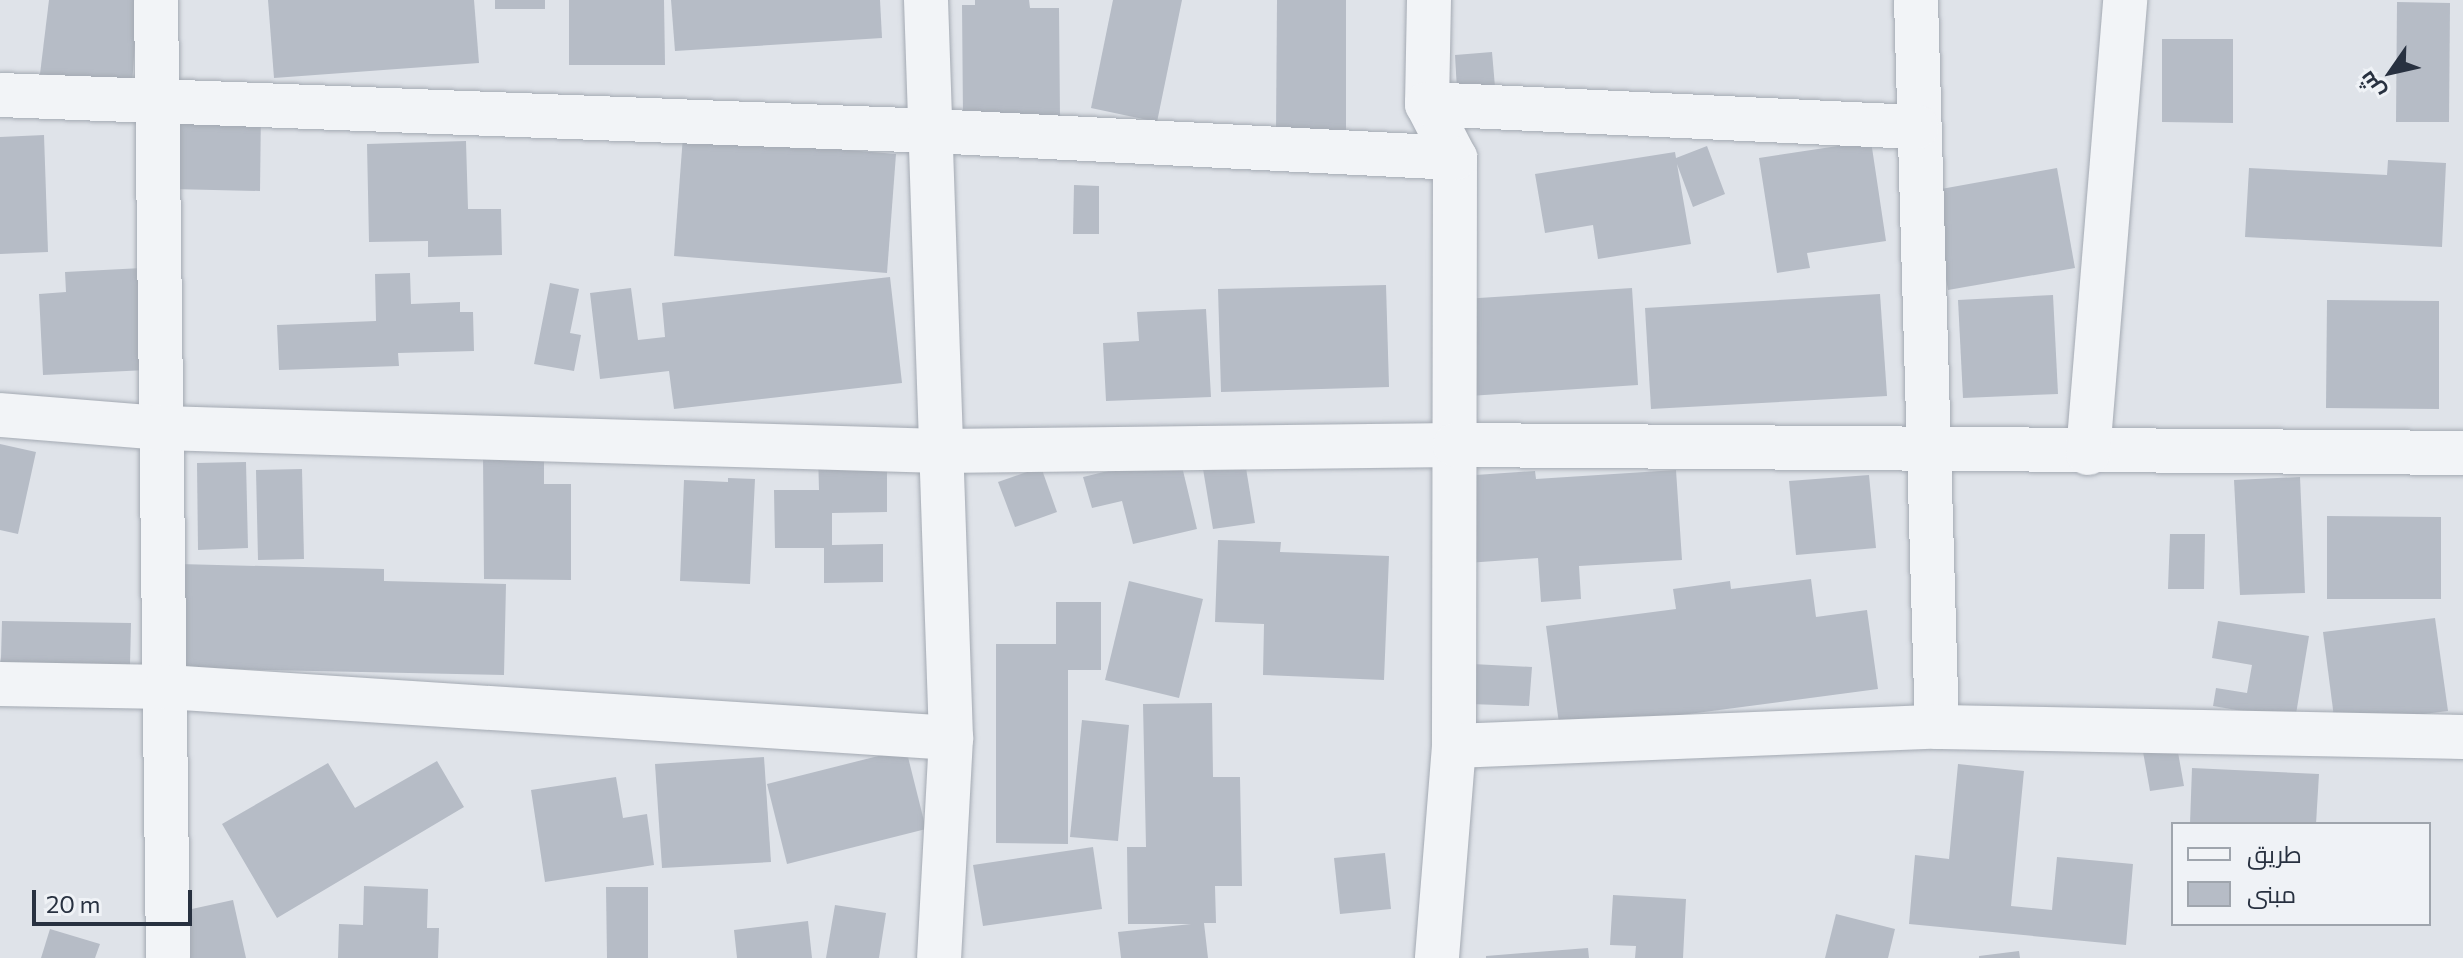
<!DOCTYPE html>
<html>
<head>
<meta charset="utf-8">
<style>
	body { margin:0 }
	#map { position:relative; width:2463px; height:958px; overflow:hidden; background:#dfe3e9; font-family:Commissioner,Cairo,sans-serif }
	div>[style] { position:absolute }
	.building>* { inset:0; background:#b6bcc6 }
	.roads { filter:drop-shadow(0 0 2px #a4aab3) drop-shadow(0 0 2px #a4aab3) }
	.minor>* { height:44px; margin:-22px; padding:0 22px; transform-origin:22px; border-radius:22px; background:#f2f4f7 }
	.tertiary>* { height:44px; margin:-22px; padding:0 22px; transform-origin:22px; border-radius:22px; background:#f2f4f7 }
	span { translate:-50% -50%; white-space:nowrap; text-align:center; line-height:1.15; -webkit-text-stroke:6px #eff2f6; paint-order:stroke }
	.legend { position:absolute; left:2171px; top:822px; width:260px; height:104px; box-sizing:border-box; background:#eff2f6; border:2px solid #9fa5ad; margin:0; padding:10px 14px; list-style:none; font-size:24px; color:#283140 }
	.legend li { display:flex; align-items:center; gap:16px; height:40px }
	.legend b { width:40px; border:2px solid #9fa5ad }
	.north { position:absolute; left:2351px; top:32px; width:80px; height:80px; -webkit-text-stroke:6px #eff2f6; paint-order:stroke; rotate:236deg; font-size:22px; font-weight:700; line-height:32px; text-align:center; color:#283140 }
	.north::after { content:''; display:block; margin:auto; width:28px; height:36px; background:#283140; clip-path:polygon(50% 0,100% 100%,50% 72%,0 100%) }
	.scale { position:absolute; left:32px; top:890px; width:160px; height:36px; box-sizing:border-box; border:4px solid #283140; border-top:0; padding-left:10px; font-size:24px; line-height:28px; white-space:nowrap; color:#283140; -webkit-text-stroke:6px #eff2f6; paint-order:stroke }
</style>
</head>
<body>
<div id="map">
	<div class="building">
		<i style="clip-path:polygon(49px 0,138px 0,132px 85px,40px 74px)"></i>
		<i style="clip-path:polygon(268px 0,474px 0,479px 63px,274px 78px)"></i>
		<i style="clip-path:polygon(495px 0,545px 0,545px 9px,495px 9px)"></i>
		<i style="clip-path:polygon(569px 0,664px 0,665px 65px,569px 65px)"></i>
		<i style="clip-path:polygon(671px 0,880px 0,882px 38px,675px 51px)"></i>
		<i style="clip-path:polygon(975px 0,1029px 0,1030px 8px,1059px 8px,1060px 118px,963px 118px,962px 5px,975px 5px)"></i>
		<i style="clip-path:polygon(1113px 0,1182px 0,1157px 122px,1091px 108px)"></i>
		<i style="clip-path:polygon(1277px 0,1346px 0,1346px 134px,1276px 133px)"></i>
		<i style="clip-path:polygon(2397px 2px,2450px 3px,2449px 122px,2396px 122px)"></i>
		<i style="clip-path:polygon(2162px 39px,2233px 39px,2233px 123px,2162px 122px)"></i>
		<i style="clip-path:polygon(1492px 52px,1495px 87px,1457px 90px,1455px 55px)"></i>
		<i style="clip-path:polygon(171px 106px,261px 107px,260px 191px,171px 189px)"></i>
		<i style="clip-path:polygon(44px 135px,48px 252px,0 254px,0 137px)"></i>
		<i style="clip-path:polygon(683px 136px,896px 154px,887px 273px,674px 256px)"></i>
		<i style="clip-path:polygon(466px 141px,468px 209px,501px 209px,502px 255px,428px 257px,428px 241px,369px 242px,367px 144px)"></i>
		<i style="clip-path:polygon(1871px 141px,1886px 241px,1807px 253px,1810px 268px,1777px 273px,1759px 158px)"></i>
		<i style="clip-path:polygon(1707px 146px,1725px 194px,1693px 207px,1677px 164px,1691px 244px,1598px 259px,1593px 225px,1545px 233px,1535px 174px,1675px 152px,1676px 158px)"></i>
		<i style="clip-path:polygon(2388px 160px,2446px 163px,2442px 247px,2245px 237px,2249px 168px,2387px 175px)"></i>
		<i style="clip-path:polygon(2057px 168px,2075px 268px,1948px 290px,1930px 191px)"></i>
		<i style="clip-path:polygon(1074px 185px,1099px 186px,1099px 234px,1073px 234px)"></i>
		<i style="clip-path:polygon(142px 268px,147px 370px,43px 375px,39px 294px,66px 292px,65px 272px)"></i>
		<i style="clip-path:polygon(410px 273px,411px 304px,460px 302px,460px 312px,473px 312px,474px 351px,398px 353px,399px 366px,279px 370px,277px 325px,376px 321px,375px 274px)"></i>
		<i style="clip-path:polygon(890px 277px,902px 383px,674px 409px,669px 371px,600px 379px,590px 293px,631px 288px,638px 340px,665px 337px,662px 303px)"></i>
		<i style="clip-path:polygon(550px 283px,579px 289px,570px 333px,581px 335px,574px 371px,534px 364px)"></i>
		<i style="clip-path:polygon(1386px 285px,1389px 387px,1221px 392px,1218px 289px)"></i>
		<i style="clip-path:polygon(1632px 288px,1638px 385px,1469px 396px,1463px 299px)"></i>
		<i style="clip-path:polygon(1880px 294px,1887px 396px,1651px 409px,1645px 308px)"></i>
		<i style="clip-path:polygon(2053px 295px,2058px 394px,1963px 398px,1958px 300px)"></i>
		<i style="clip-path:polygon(2327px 300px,2439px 301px,2439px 409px,2326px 408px)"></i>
		<i style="clip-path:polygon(1206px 309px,1211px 397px,1106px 401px,1103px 343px,1139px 341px,1137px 312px)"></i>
		<i style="clip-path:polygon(0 444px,36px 452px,18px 534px,0 530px)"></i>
		<i style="clip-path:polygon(887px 453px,887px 512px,832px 513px,832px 545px,883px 544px,883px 582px,824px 583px,824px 548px,775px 548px,774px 490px,819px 490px,818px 454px)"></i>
		<i style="clip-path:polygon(1179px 454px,1197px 529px,1133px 544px,1122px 501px,1092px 508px,1083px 477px)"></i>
		<i style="clip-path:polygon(483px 455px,544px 455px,544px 484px,571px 484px,571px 580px,484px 579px)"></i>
		<i style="clip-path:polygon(246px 462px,248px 548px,198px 550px,197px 463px)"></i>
		<i style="clip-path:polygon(1245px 462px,1255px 523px,1213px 529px,1203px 469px)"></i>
		<i style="clip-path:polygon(1041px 467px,1057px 512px,1015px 527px,998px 482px)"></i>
		<i style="clip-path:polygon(302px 469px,304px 559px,258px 560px,256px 470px)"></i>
		<i style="clip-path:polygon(1676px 470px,1682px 560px,1579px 566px,1581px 599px,1541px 602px,1538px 558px,1467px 563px,1461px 476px,1535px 471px,1536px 479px)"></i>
		<i style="clip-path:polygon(1869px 475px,1876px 548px,1796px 555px,1789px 481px)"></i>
		<i style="clip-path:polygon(2300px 477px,2305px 593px,2240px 595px,2234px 480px)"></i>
		<i style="clip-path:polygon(728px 478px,755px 479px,750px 584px,680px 581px,684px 480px,728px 482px)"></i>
		<i style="clip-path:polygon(2327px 516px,2441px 517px,2441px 599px,2327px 599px)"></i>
		<i style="clip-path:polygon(2170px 534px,2205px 534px,2204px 589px,2168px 589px)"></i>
		<i style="clip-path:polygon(1218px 540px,1281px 542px,1280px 552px,1389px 556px,1384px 680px,1263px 675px,1264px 624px,1215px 622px)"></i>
		<i style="clip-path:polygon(179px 564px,384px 569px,384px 581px,506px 584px,504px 675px,177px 668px)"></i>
		<i style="clip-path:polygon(1811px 579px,1816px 617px,1867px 610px,1878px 689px,1560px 731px,1546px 626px,1676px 609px,1673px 589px,1730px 581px,1731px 589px)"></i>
		<i style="clip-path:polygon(1129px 581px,1203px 599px,1179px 698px,1105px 680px)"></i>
		<i style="clip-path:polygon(1056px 602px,1101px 602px,1101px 670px,1068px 670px,1068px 844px,996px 843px,996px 644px,1056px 644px)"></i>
		<i style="clip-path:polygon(2435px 618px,2448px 711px,2335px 725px,2323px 632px)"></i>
		<i style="clip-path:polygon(2px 621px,131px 623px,129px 706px,0 695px)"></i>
		<i style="clip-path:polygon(2218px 621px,2309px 636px,2295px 720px,2213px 706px,2216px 688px,2247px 693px,2252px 665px,2212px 658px)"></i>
		<i style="clip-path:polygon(1472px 664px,1532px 667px,1529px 706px,1470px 704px)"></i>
		<i style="clip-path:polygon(1212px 703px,1213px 777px,1240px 777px,1242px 886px,1215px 886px,1216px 923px,1204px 923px,1208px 958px,1121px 958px,1118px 932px,1191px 924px,1128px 924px,1127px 847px,1146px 847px,1143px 704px)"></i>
		<i style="clip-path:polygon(1082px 720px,1129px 725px,1118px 841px,1070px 837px)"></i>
		<i style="clip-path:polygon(2176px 741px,2184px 786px,2150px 791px,2142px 746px)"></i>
		<i style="clip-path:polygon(906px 749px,926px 829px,787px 864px,767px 784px)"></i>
		<i style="clip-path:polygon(764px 757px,771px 862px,662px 868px,655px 764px)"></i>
		<i style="clip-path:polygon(437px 761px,464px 807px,277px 918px,222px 824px,328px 763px,355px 808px)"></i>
		<i style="clip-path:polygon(1958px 764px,2024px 771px,2011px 906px,2052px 910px,2057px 857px,2133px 864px,2126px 945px,1909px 924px,1915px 855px,1949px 859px)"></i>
		<i style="clip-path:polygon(2192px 768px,2319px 774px,2316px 824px,2190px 824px)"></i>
		<i style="clip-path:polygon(616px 777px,623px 818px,647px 814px,654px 865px,545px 882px,531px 790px)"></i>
		<i style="clip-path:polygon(1093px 847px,1102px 909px,983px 926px,973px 865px)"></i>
		<i style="clip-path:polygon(1385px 853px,1391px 909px,1340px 914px,1334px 858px)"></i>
		<i style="clip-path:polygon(364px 886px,428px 889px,427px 928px,439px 928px,438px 958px,338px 958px,339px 924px,363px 925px)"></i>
		<i style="clip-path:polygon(606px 887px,648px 887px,648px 958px,607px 958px)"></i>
		<i style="clip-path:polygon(1613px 895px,1686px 899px,1683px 958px,1635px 958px,1636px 946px,1610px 945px)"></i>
		<i style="clip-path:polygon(233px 900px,246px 958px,154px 958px,146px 919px)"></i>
		<i style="clip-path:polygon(835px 905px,886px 913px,879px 958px,826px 958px)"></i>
		<i style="clip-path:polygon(1836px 914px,1895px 929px,1888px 958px,1825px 958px)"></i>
		<i style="clip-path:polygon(808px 921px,812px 958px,737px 958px,734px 930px)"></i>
		<i style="clip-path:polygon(50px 929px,100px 944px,95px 958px,41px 958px)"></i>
		<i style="clip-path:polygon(1588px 948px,1589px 958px,1486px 958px,1486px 956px)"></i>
		<i style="clip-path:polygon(2019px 951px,2020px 958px,1979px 958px,1979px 956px)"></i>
	</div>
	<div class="roads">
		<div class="minor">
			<i style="left:156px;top:0;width:958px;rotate:89.28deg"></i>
			<i style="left:1429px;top:0;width:104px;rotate:91.1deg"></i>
			<i style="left:1427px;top:104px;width:61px;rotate:62.6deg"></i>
			<i style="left:1455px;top:158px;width:588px;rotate:90.1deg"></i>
			<i style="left:1454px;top:746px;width:213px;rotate:94.6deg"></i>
			<i style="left:1916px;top:0;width:727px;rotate:88.35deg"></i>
			<i style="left:0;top:95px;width:933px;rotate:2.21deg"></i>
			<i style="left:932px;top:131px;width:524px;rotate:2.96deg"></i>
			<i style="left:1427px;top:104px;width:490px;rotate:2.7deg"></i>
			<i style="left:0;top:415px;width:163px;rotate:4.6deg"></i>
			<i style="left:162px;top:428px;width:779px;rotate:1.69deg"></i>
			<i style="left:941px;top:451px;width:514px;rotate:-0.67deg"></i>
			<i style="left:1455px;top:445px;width:1008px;rotate:0.45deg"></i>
			<i style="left:2088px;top:453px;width:455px;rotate:-85.3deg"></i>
			<i style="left:0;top:684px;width:167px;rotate:1deg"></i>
			<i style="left:167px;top:687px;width:786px;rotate:3.72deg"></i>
			<i style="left:1454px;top:746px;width:483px;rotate:-2.3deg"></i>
			<i style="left:1937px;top:727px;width:526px;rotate:1.09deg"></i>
		</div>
		<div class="tertiary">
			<i style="left:926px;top:0;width:738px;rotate:88.06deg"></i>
			<i style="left:951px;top:738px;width:220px;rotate:93.1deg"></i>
		</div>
	</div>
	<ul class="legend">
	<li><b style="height:10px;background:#f2f4f7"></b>طريق</li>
	<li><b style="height:22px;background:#b6bcc6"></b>مبنى</li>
	</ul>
	<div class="north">ش</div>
	<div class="scale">20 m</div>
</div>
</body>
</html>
